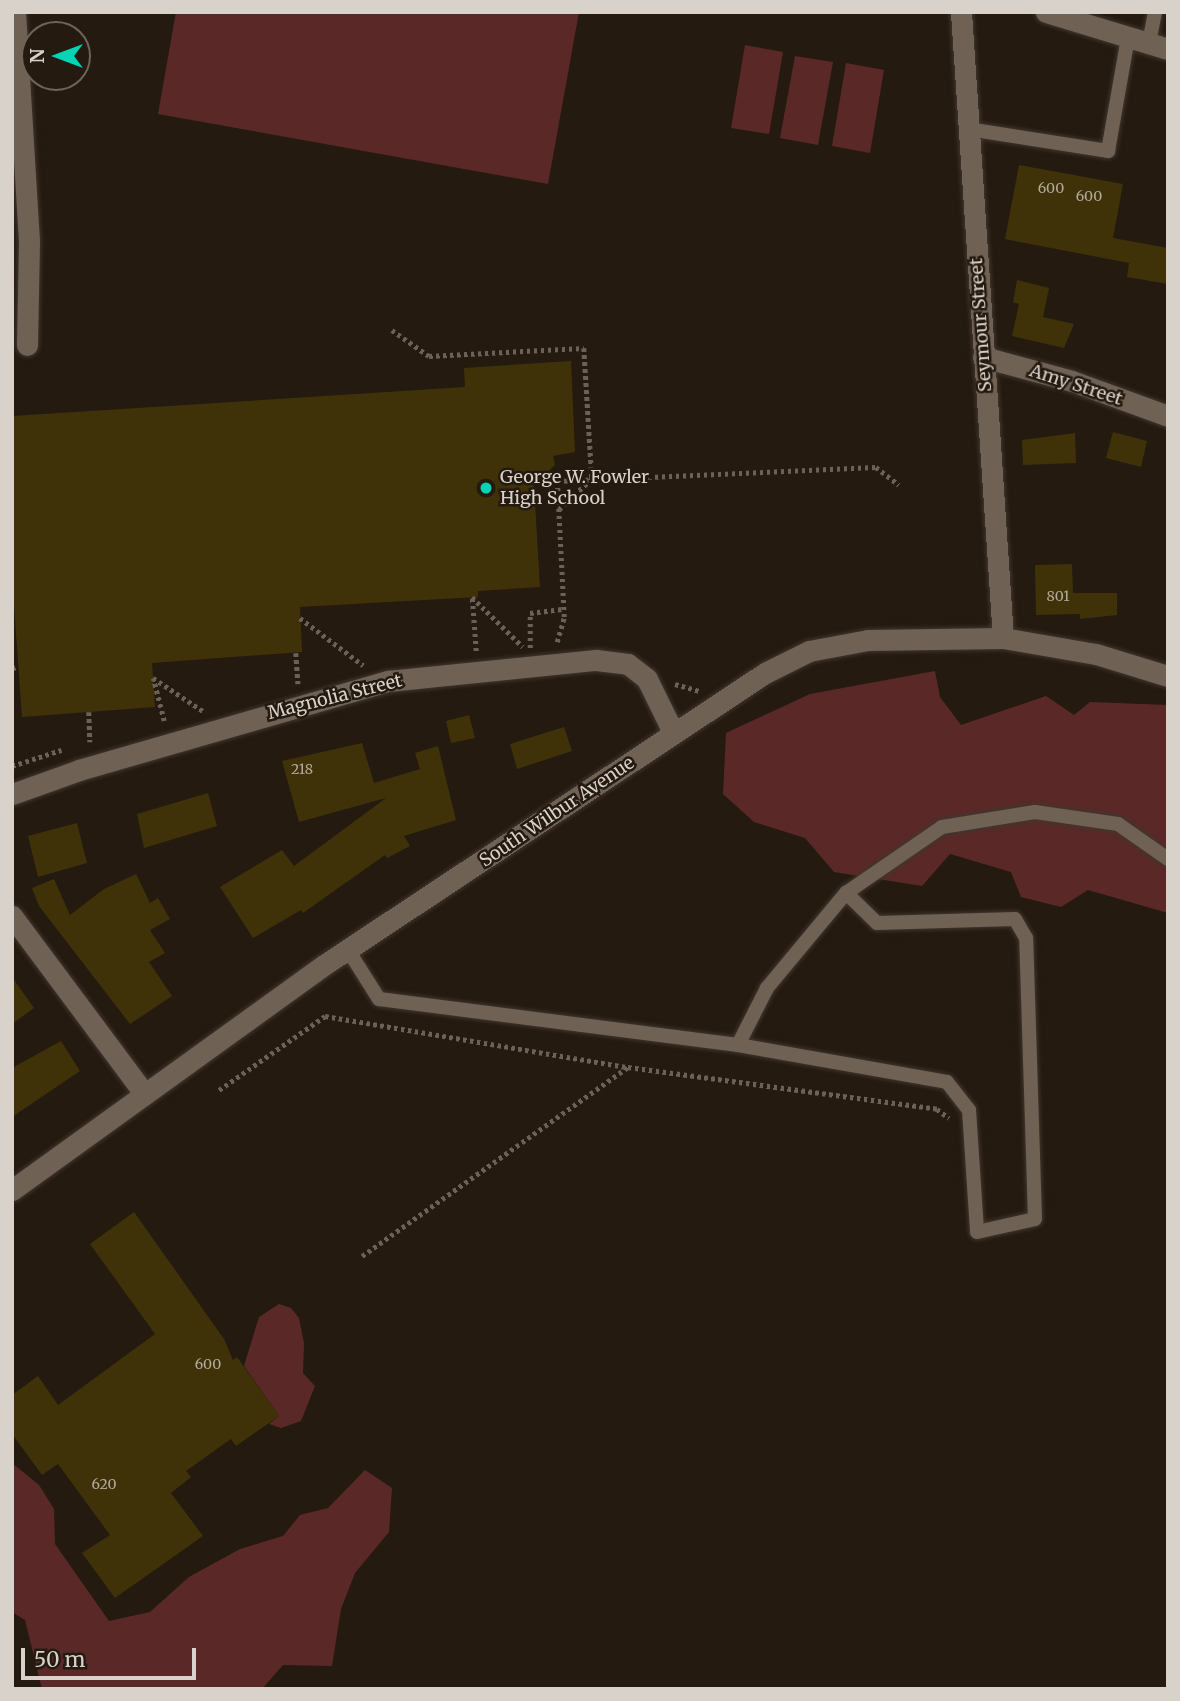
<!DOCTYPE html>
<html>
<head>
<meta charset="utf-8">
<style>
	body { margin:0 }
	#map { position:relative; width:1180px; height:1701px; overflow:hidden; background:#251a0f; font-family:Merriweather,serif }
	div>[style] { position:absolute }
	.green>* { inset:0; background:#5a2927 }
	.building>* { inset:0; background:#3f3209 }
	.path>* { height:4.5px; margin-top:-2.25px; transform-origin:0; background:repeating-linear-gradient(90deg,#6b6157 0 3.5px,transparent 0 7px) }
	.roads { filter:drop-shadow(0 0 2px #3f3630) drop-shadow(0 0 2px #3f3630) }
	.service>* { height:14px; margin:-7px; padding:0 7px; transform-origin:7px; border-radius:7px; background:#6f6154 }
	.minor>* { height:21px; margin:-10.5px; padding:0 10.5px; transform-origin:10.5px; border-radius:10.5px; background:#6f6154 }
	.tertiary>* { height:21px; margin:-10.5px; padding:0 10.5px; transform-origin:10.5px; border-radius:10.5px; background:#6f6154 }
	.secondary>* { height:21px; margin:-10.5px; padding:0 10.5px; transform-origin:10.5px; border-radius:10.5px; background:#6f6154 }
	.dots>* { width:19px; height:19px; translate:-50% -50%; box-sizing:border-box; border:4px solid #251a0f; border-radius:50% }
	span { translate:-50% -50%; white-space:nowrap; text-align:center; line-height:1.15; -webkit-text-stroke:5px #251a0f; paint-order:stroke }
	.number-label { font-size:14px; color:#b2aa9a }
	.number-label span { -webkit-text-stroke-width:0 }
	.street-label { font-size:18px; color:#d9d2ca }
	.poi-label { font-size:18px; color:#d9d2ca }
	.left { translate:0 -50%; text-align:left }
	.frame { position:absolute; inset:0; border:14px solid #d9d2ca; pointer-events:none }
	.north { position:absolute; left:21px; top:21px; width:70px; height:70px; box-sizing:border-box; background:#251a0f; border:2px solid #6d645a; border-radius:50%; rotate:270deg; font-size:19px; font-weight:700; line-height:28px; text-align:center; color:#d9d2ca }
	.north::after { content:''; display:block; margin:auto; width:24px; height:32px; background:#01d5b6; clip-path:polygon(50% 0,100% 100%,50% 72%,0 100%) }
	.scale { position:absolute; left:21px; top:1648px; width:175px; height:32px; box-sizing:border-box; border:4px solid #d9d2ca; border-top:0; padding-left:9px; font-size:21px; line-height:24px; white-space:nowrap; color:#d9d2ca; -webkit-text-stroke:5px #251a0f; paint-order:stroke }
</style>
</head>
<body>
<div id="map">
	<div class="green">
		<i style="clip-path:polygon(176px 12px,579px 12px,548px 184px,158px 114px)"></i>
		<i style="clip-path:polygon(745px 45px,783px 52px,769px 134px,731px 128px)"></i>
		<i style="clip-path:polygon(795px 56px,833px 62px,818px 145px,780px 138px)"></i>
		<i style="clip-path:polygon(846px 63px,884px 70px,870px 153px,832px 146px)"></i>
		<i style="clip-path:polygon(935px 671px,940px 697px,961px 725px,1046px 696px,1074px 715px,1090px 702px,1168px 705px,1168px 913px,1088px 890px,1061px 907px,1021px 897px,1011px 872px,950px 854px,922px 886px,834px 872px,805px 838px,754px 822px,723px 794px,726px 733px,810px 694px)"></i>
		<i style="clip-path:polygon(279px 1304px,291px 1308px,299px 1318px,304px 1343px,303px 1373px,315px 1386px,301px 1421px,281px 1428px,269px 1424px,279px 1416px,244px 1366px,259px 1317px)"></i>
		<i style="clip-path:polygon(12px 1463px,39px 1485px,54px 1509px,55px 1544px,109px 1621px,150px 1612px,189px 1577px,240px 1549px,283px 1536px,300px 1515px,328px 1508px,365px 1470px,392px 1488px,389px 1532px,355px 1573px,341px 1609px,332px 1666px,283px 1665px,262px 1689px,42px 1689px,25px 1620px,12px 1612px)"></i>
	</div>
	<div class="building">
		<i style="clip-path:polygon(1019px 165px,1123px 184px,1113px 238px,1168px 248px,1168px 284px,1127px 277px,1129px 263px,1005px 239px)"></i>
		<i style="clip-path:polygon(1017px 280px,1049px 288px,1043px 317px,1074px 324px,1064px 348px,1012px 336px,1019px 304px,1013px 302px)"></i>
		<i style="clip-path:polygon(571px 361px,575px 452px,553px 456px,555px 465px,534px 485px,540px 587px,478px 591px,478px 597px,300px 607px,302px 652px,152px 663px,155px 707px,22px 717px,12px 577px,12px 416px,465px 387px,464px 368px)"></i>
		<i style="clip-path:polygon(1113px 432px,1147px 441px,1141px 467px,1106px 458px)"></i>
		<i style="clip-path:polygon(1075px 433px,1076px 463px,1023px 465px,1022px 440px)"></i>
		<i style="clip-path:polygon(1072px 564px,1073px 593px,1117px 593px,1117px 615px,1080px 619px,1080px 614px,1036px 615px,1035px 565px)"></i>
		<i style="clip-path:polygon(469px 715px,475px 738px,451px 743px,446px 721px)"></i>
		<i style="clip-path:polygon(564px 727px,572px 751px,517px 769px,510px 744px)"></i>
		<i style="clip-path:polygon(362px 743px,374px 783px,420px 769px,415px 753px,438px 746px,456px 820px,404px 836px,410px 846px,387px 858px,385px 855px,303px 913px,301px 910px,253px 938px,220px 887px,282px 850px,294px 866px,386px 798px,299px 822px,282px 761px)"></i>
		<i style="clip-path:polygon(208px 793px,217px 826px,144px 848px,137px 814px)"></i>
		<i style="clip-path:polygon(77px 823px,87px 863px,38px 877px,28px 836px)"></i>
		<i style="clip-path:polygon(136px 874px,150px 903px,158px 898px,170px 919px,150px 930px,165px 953px,149px 962px,172px 996px,130px 1024px,39px 906px,32px 888px,54px 879px,70px 915px,104px 889px)"></i>
		<i style="clip-path:polygon(12px 977px,34px 1008px,12px 1024px)"></i>
		<i style="clip-path:polygon(61px 1041px,80px 1071px,12px 1117px,12px 1068px)"></i>
		<i style="clip-path:polygon(134px 1212px,224px 1339px,233px 1360px,237px 1357px,279px 1416px,236px 1446px,231px 1439px,186px 1471px,191px 1477px,171px 1493px,203px 1536px,115px 1598px,82px 1553px,110px 1535px,58px 1464px,42px 1475px,12px 1434px,12px 1395px,38px 1376px,58px 1405px,155px 1334px,90px 1244px)"></i>
	</div>
	<div class="path">
		<i style="left:392px;top:330px;width:45px;rotate:35.1deg"></i>
		<i style="left:429px;top:356px;width:155px;rotate:-3deg"></i>
		<i style="left:584px;top:348px;width:131px;rotate:86.5deg"></i>
		<i style="left:592px;top:479px;width:45px;rotate:136.8deg"></i>
		<i style="left:547px;top:473px;width:13px;rotate:39deg"></i>
		<i style="left:557px;top:481px;width:319px;rotate:-2.5deg"></i>
		<i style="left:876px;top:467px;width:29px;rotate:38deg"></i>
		<i style="left:300px;top:618px;width:79px;rotate:36.7deg"></i>
		<i style="left:557px;top:642px;width:26px;rotate:-74deg"></i>
		<i style="left:564px;top:617px;width:136px;rotate:-92.9deg"></i>
		<i style="left:530px;top:648px;width:35px;rotate:-90deg"></i>
		<i style="left:530px;top:613px;width:34px;rotate:-7deg"></i>
		<i style="left:476px;top:651px;width:54px;rotate:-94.2deg"></i>
		<i style="left:472px;top:597px;width:71px;rotate:44.4deg"></i>
		<i style="left:296px;top:653px;width:31px;rotate:86deg"></i>
		<i style="left:12px;top:668px;width:6px;rotate:-9deg"></i>
		<i style="left:675px;top:684px;width:25px;rotate:16deg"></i>
		<i style="left:89px;top:712px;width:30px;rotate:88deg"></i>
		<i style="left:164px;top:721px;width:44px;rotate:-104.3deg"></i>
		<i style="left:153px;top:678px;width:60px;rotate:33.4deg"></i>
		<i style="left:12px;top:766px;width:52px;rotate:-18.1deg"></i>
		<i style="left:219px;top:1090px;width:129px;rotate:-34.9deg"></i>
		<i style="left:325px;top:1016px;width:307px;rotate:9.6deg"></i>
		<i style="left:628px;top:1067px;width:312px;rotate:7.7deg"></i>
		<i style="left:937px;top:1109px;width:15px;rotate:37deg"></i>
		<i style="left:362px;top:1256px;width:326px;rotate:-35.4deg"></i>
	</div>
	<div class="roads">
		<div class="service">
			<i style="left:1149px;top:43px;width:32px;rotate:-79deg"></i>
			<i style="left:968px;top:129px;width:142px;rotate:8.9deg"></i>
			<i style="left:1108px;top:151px;width:116px;rotate:-80deg"></i>
			<i style="left:348px;top:950px;width:58px;rotate:57.7deg"></i>
			<i style="left:379px;top:999px;width:362px;rotate:7.3deg"></i>
			<i style="left:738px;top:1045px;width:64px;rotate:-63deg"></i>
			<i style="left:767px;top:988px;width:124px;rotate:-50.3deg"></i>
			<i style="left:846px;top:893px;width:116px;rotate:-34.5deg"></i>
			<i style="left:942px;top:827px;width:94px;rotate:-9.2deg"></i>
			<i style="left:1035px;top:812px;width:84px;rotate:8.2deg"></i>
			<i style="left:1118px;top:824px;width:61px;rotate:35deg"></i>
			<i style="left:738px;top:1045px;width:212px;rotate:10deg"></i>
			<i style="left:947px;top:1082px;width:36px;rotate:52deg"></i>
			<i style="left:969px;top:1110px;width:122px;rotate:86.2deg"></i>
			<i style="left:977px;top:1232px;width:59px;rotate:-12.6deg"></i>
			<i style="left:1035px;top:1219px;width:281px;rotate:-91.8deg"></i>
			<i style="left:1026px;top:938px;width:22px;rotate:-120deg"></i>
			<i style="left:1015px;top:919px;width:138px;rotate:178.3deg"></i>
			<i style="left:877px;top:923px;width:43px;rotate:-135.9deg"></i>
		</div>
		<div class="minor">
			<i style="left:15px;top:12px;width:229px;rotate:86.5deg"></i>
			<i style="left:29px;top:241px;width:104px;rotate:91.1deg"></i>
			<i style="left:983px;top:357px;width:92px;rotate:15.1deg"></i>
			<i style="left:1072px;top:381px;width:102px;rotate:20deg"></i>
			<i style="left:1003px;top:638px;width:94px;rotate:9.8deg"></i>
			<i style="left:1096px;top:654px;width:75px;rotate:17deg"></i>
			<i style="left:12px;top:794px;width:71px;rotate:-19.7deg"></i>
			<i style="left:79px;top:770px;width:322px;rotate:-16.1deg"></i>
			<i style="left:388px;top:681px;width:209px;rotate:-5.8deg"></i>
			<i style="left:596px;top:660px;width:32px;rotate:7deg"></i>
			<i style="left:628px;top:664px;width:24px;rotate:38deg"></i>
			<i style="left:647px;top:679px;width:59px;rotate:63.9deg"></i>
			<i style="left:12px;top:916px;width:221px;rotate:53.3deg"></i>
		</div>
		<div class="tertiary">
			<i style="left:12px;top:1190px;width:385px;rotate:-35.8deg"></i>
			<i style="left:324px;top:965px;width:529px;rotate:-33.51deg"></i>
			<i style="left:765px;top:673px;width:49px;rotate:-26.6deg"></i>
			<i style="left:809px;top:651px;width:60px;rotate:-10.6deg"></i>
			<i style="left:868px;top:640px;width:135px;rotate:-0.8deg"></i>
			<i style="left:1003px;top:638px;width:627px;rotate:-93.84deg"></i>
		</div>
		<div class="secondary">
			<i style="left:1046px;top:12px;width:127px;rotate:16.9deg"></i>
		</div>
	</div>
	<div class="dots">
		<i style="left:486px;top:488px;background:#01d5b6"></i>
	</div>
	<div class="number-label">
		<span style="left:1051px;top:188px">600</span>
		<span style="left:1089px;top:196px">600</span>
		<span style="left:1058px;top:596px">801</span>
		<span style="left:302px;top:769px">218</span>
		<span style="left:208px;top:1364px">600</span>
		<span style="left:104px;top:1484px">620</span>
	</div>
	<div class="street-label">
		<span style="left:981px;top:325px;rotate:-94deg">Seymour Street</span>
		<span style="left:1076px;top:385px;rotate:18deg">Amy Street</span>
		<span style="left:335px;top:697px;rotate:-14deg">Magnolia Street</span>
		<span style="left:557px;top:812px;rotate:-34deg">South Wilbur Avenue</span>
	</div>
	<div class="poi-label">
		<span class="left" style="left:500px;top:488px">George W. Fowler<br>High School</span>
	</div>
	<div class="frame"></div>
	<div class="north">N</div>
	<div class="scale">50 m</div>
</div>
</body>
</html>
